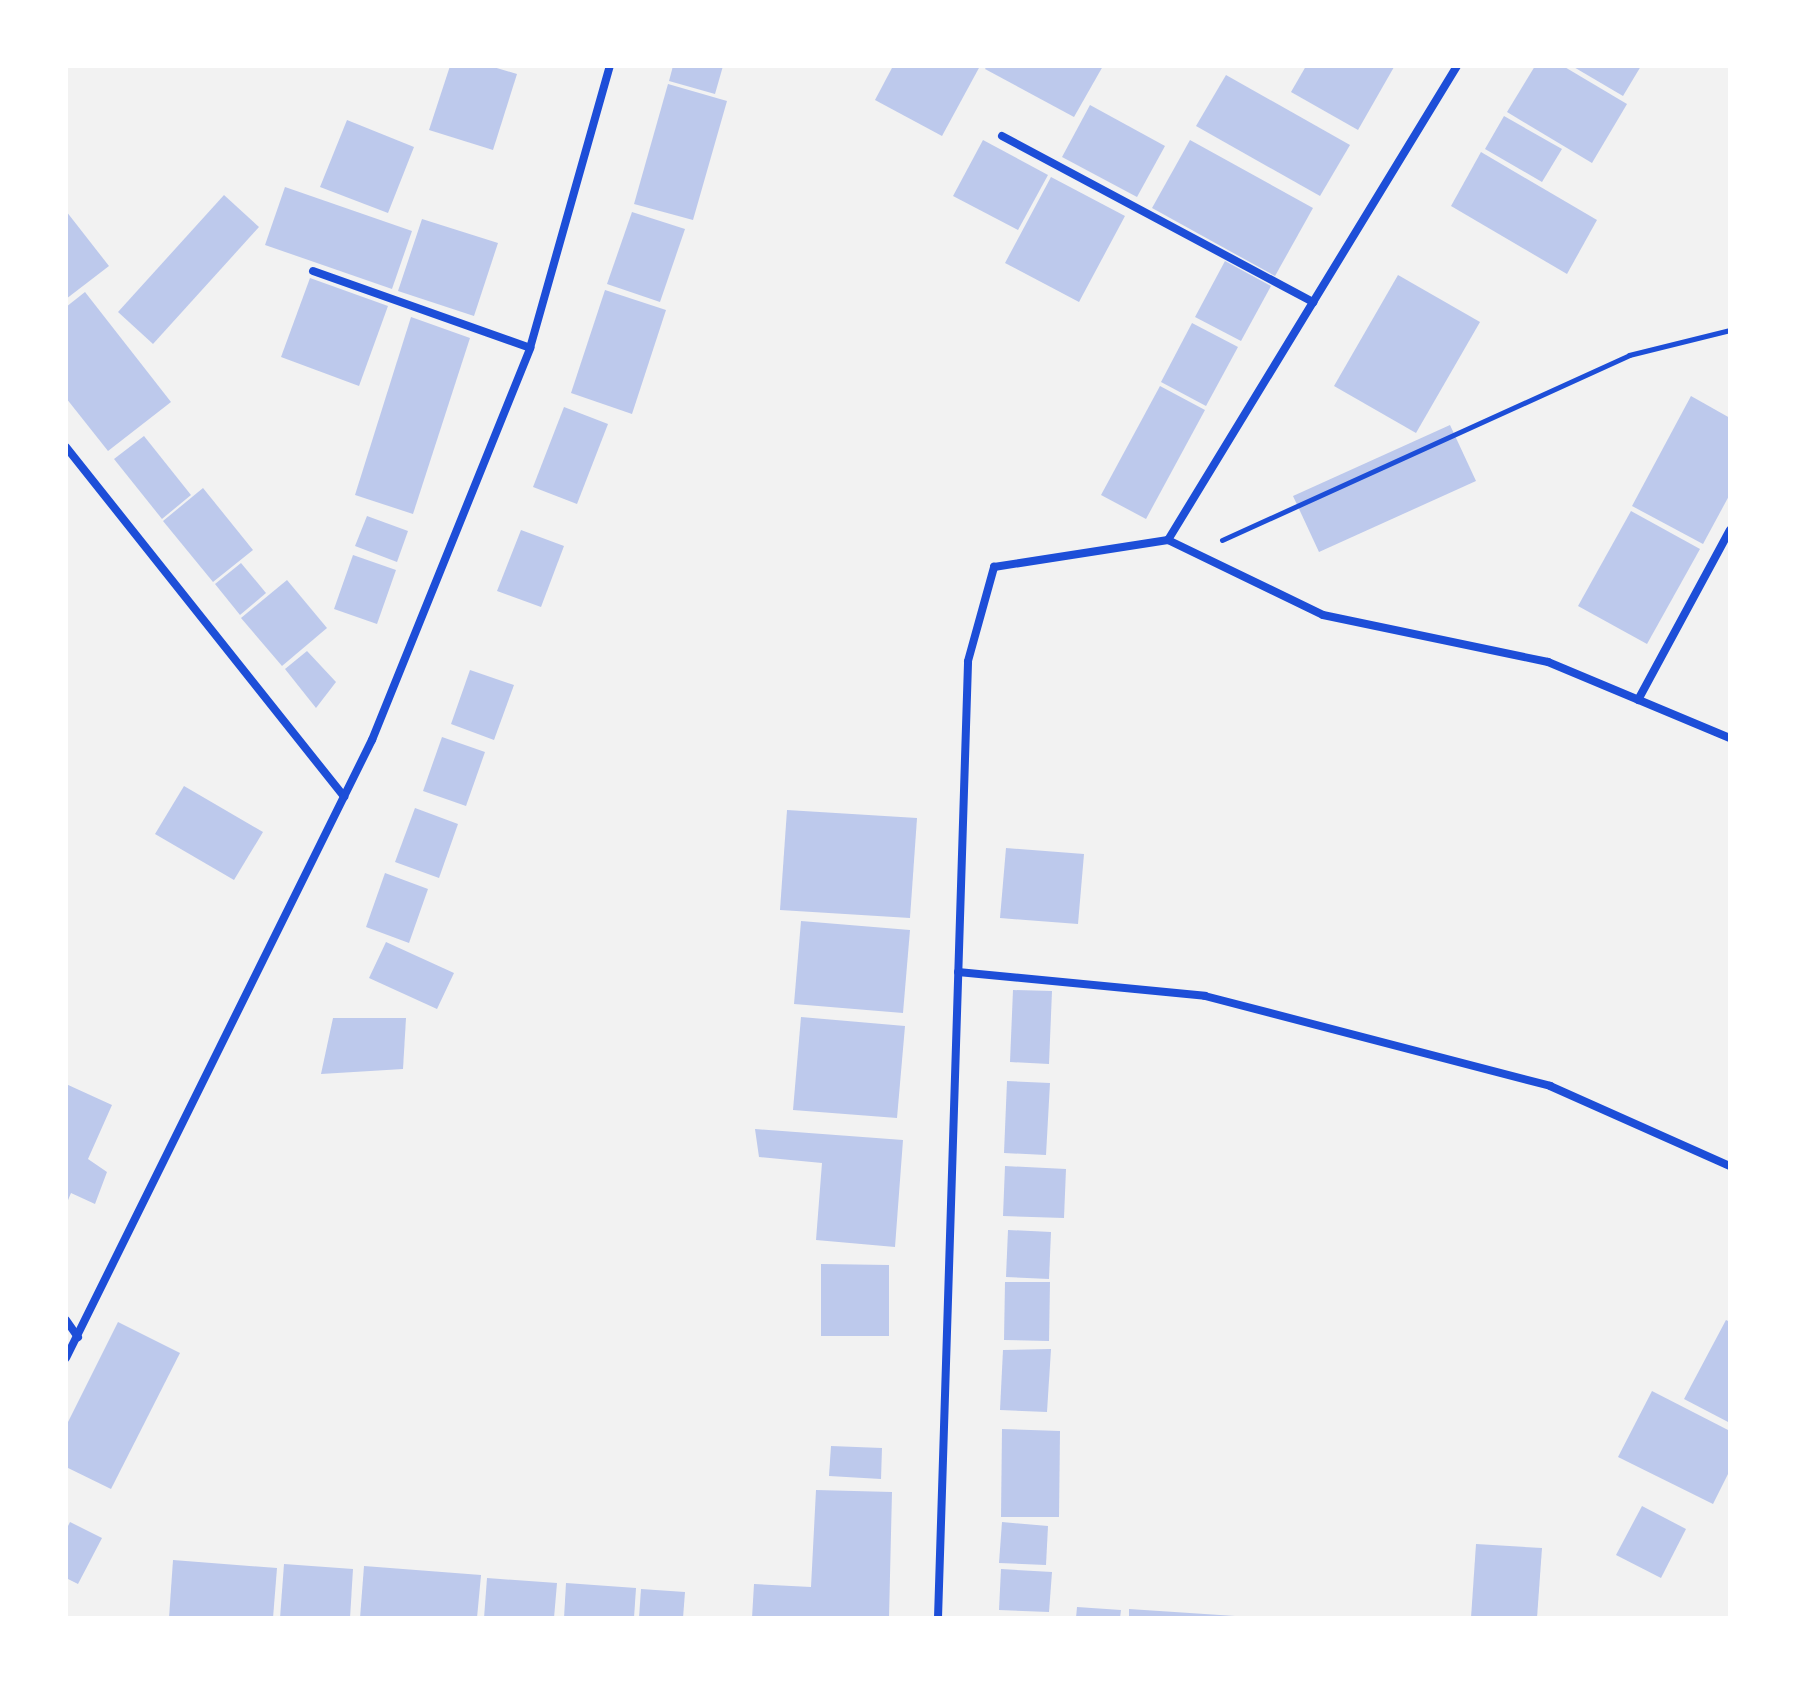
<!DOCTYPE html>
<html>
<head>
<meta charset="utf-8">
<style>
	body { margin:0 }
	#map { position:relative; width:1796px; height:1684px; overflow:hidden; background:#f2f2f2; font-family:"PT Sans Narrow",sans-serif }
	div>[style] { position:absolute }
	.building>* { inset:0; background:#bdc9ec }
	.path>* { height:5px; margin:-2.5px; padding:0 2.5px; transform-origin:2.5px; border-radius:2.5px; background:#1d4ed8 }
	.minor>* { height:8px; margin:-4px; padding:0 4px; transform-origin:4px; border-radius:4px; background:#1d4ed8 }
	span { translate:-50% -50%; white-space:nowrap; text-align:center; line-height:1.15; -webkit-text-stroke:6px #fff; paint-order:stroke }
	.frame { position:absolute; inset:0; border:68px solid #fff; pointer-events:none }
</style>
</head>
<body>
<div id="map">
	<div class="building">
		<i style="clip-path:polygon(450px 66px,490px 66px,517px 74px,493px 150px,429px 130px)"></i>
		<i style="clip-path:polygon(673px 66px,723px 66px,715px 94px,669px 81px)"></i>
		<i style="clip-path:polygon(893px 66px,980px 66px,942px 136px,875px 100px)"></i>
		<i style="clip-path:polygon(987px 66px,1103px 66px,1074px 117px,985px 69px)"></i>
		<i style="clip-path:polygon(1306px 66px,1391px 66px,1394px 67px,1358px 130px,1291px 92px)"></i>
		<i style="clip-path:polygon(1535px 66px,1563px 66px,1627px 104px,1592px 163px,1507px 112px)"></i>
		<i style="clip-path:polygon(1572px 66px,1641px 66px,1623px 96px)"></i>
		<i style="clip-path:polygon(1226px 75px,1350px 145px,1320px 196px,1196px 126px)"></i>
		<i style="clip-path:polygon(668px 84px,727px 101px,693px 220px,634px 204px)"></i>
		<i style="clip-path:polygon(1090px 105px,1165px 146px,1137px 197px,1062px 157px)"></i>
		<i style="clip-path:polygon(1504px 116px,1562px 149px,1542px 182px,1485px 149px)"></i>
		<i style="clip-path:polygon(347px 120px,414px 147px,388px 213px,320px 187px)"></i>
		<i style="clip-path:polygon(983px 140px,1048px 175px,1018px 230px,953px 196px)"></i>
		<i style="clip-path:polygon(1190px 140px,1313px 208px,1275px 276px,1152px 208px)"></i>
		<i style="clip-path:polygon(1481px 152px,1597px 220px,1567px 274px,1451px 206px)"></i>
		<i style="clip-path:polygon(1051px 177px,1125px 216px,1079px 302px,1005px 263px)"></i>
		<i style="clip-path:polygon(285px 187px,412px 231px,392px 289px,265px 245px)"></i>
		<i style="clip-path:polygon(224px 195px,259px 227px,153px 344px,118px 312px)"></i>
		<i style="clip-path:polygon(66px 211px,109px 266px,66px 299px)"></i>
		<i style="clip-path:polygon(632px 212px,685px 229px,660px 302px,607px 284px)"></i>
		<i style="clip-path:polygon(422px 219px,498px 243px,474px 316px,398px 291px)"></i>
		<i style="clip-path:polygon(1225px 261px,1271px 286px,1241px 341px,1195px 317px)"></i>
		<i style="clip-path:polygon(1398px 275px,1480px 322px,1416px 433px,1334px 386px)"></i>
		<i style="clip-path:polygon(310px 278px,388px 306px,359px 386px,281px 357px)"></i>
		<i style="clip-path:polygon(605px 290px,666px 310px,632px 414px,571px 393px)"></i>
		<i style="clip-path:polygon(85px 292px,171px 402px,108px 451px,66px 398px,66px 307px)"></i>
		<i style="clip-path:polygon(411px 317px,470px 338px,413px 514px,355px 495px)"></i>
		<i style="clip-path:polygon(1192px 323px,1238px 347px,1206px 406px,1161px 382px)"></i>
		<i style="clip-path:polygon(1160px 386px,1205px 410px,1146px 519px,1101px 495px)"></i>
		<i style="clip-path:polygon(1691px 396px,1730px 418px,1730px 494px,1703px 544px,1632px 506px)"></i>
		<i style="clip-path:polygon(564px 407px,608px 424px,577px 504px,533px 487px)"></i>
		<i style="clip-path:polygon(1450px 425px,1476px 481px,1319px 552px,1293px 496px)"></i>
		<i style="clip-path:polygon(144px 436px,191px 495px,162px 519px,114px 459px)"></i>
		<i style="clip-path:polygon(203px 488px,253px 550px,213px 582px,163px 521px)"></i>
		<i style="clip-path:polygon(1631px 511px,1700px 549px,1647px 644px,1578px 606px)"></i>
		<i style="clip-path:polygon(367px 516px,408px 531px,397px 562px,355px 546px)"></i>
		<i style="clip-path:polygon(521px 530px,564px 546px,541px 607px,497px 591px)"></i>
		<i style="clip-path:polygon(353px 555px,396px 570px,377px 624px,334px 609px)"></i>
		<i style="clip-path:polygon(241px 563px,266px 593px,240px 615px,215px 584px)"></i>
		<i style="clip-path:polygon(287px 580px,327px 628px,282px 666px,241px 618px)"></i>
		<i style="clip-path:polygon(307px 651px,336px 682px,316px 708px,285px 669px)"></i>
		<i style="clip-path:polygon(470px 670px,514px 685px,494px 740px,451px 724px)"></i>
		<i style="clip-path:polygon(442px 737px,485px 752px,466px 806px,423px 791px)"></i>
		<i style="clip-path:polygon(184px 786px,263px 832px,234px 880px,155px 834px)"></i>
		<i style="clip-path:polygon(415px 808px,458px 824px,439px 878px,395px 862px)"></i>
		<i style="clip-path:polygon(787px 810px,917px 818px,910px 918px,780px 910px)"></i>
		<i style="clip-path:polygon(1006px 848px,1084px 854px,1078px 924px,1000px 918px)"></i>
		<i style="clip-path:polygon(385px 873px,428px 889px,409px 943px,366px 927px)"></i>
		<i style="clip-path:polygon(801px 921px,910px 930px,903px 1013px,794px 1004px)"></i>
		<i style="clip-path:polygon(386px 942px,454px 973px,437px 1009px,369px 978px)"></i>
		<i style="clip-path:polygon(1013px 990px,1052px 991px,1049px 1064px,1010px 1062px)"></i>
		<i style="clip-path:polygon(801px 1017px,905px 1026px,897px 1118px,793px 1110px)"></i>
		<i style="clip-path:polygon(333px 1018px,406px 1018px,403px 1069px,321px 1074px)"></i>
		<i style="clip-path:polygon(1007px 1081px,1050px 1083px,1046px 1155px,1004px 1153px)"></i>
		<i style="clip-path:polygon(66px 1084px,112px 1105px,88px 1159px,107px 1172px,95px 1204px,71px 1193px,66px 1205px)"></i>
		<i style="clip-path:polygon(755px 1129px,903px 1140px,895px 1247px,816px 1240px,822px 1163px,759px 1157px)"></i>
		<i style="clip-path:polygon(1005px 1166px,1066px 1169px,1064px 1218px,1003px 1216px)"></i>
		<i style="clip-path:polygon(1008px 1230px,1051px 1232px,1049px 1279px,1006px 1277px)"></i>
		<i style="clip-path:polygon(821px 1264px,889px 1265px,889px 1336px,821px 1336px)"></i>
		<i style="clip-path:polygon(1005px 1282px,1050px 1282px,1049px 1341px,1004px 1340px)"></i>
		<i style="clip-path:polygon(1726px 1320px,1730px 1322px,1730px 1423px,1684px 1399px)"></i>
		<i style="clip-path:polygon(118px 1322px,180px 1353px,111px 1489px,66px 1467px,66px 1426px)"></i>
		<i style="clip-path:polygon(1051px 1349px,1047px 1412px,1000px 1410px,1003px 1350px)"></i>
		<i style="clip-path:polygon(1652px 1391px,1730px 1431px,1730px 1470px,1713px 1504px,1618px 1457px)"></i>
		<i style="clip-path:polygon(1002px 1429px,1060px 1431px,1059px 1517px,1001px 1517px)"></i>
		<i style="clip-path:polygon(831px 1446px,882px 1448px,881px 1479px,829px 1476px)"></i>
		<i style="clip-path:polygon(816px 1490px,892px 1492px,889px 1618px,752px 1618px,754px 1584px,811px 1587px)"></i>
		<i style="clip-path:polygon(1642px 1506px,1686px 1529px,1661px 1578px,1616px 1555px)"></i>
		<i style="clip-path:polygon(70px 1522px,102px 1538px,78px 1584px,66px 1578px,66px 1530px)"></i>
		<i style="clip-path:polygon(1002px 1522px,1048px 1526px,1046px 1565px,999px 1563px)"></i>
		<i style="clip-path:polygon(1476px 1544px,1542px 1548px,1537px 1618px,1471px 1618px)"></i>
		<i style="clip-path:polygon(173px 1560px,277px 1568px,273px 1618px,169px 1618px)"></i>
		<i style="clip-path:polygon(284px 1564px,353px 1569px,350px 1618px,280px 1618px)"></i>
		<i style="clip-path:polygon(364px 1566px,481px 1575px,477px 1618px,360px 1618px)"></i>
		<i style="clip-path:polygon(1001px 1569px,1052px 1572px,1049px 1612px,999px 1610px)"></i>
		<i style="clip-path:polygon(487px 1578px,557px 1583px,554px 1618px,484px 1618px)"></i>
		<i style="clip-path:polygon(566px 1583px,636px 1588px,634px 1618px,564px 1618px)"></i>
		<i style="clip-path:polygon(641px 1589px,685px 1592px,683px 1618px,639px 1618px)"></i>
		<i style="clip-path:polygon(1077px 1607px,1121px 1610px,1120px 1618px,1076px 1618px)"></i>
		<i style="clip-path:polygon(1129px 1609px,1235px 1616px,1235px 1618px,1129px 1618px)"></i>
	</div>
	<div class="path">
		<i style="left:1222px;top:540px;width:447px;rotate:-24.4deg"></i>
		<i style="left:1629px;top:355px;width:104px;rotate:-13.9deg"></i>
	</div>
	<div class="minor">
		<i style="left:1002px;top:136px;width:353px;rotate:28.1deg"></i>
		<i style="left:313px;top:271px;width:230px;rotate:19.5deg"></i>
		<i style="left:66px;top:447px;width:447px;rotate:51.5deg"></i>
		<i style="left:1168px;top:540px;width:172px;rotate:25.8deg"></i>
		<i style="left:1323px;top:615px;width:230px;rotate:11.8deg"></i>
		<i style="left:1548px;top:662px;width:197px;rotate:22.7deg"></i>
		<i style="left:1168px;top:540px;width:555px;rotate:-58.63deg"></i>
		<i style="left:1638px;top:700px;width:193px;rotate:-61.6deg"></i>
		<i style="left:958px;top:972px;width:248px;rotate:5.5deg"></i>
		<i style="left:1205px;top:996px;width:357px;rotate:14.6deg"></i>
		<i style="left:1550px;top:1086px;width:197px;rotate:24deg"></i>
		<i style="left:66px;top:1320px;width:21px;rotate:55deg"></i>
		<i style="left:66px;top:1358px;width:690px;rotate:-63.66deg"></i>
		<i style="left:372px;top:740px;width:423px;rotate:-68deg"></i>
		<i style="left:530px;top:348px;width:293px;rotate:-74.2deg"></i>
		<i style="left:938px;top:1618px;width:957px;rotate:-88.2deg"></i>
		<i style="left:968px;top:661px;width:98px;rotate:-74.5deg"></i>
		<i style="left:994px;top:567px;width:176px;rotate:-8.8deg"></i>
	</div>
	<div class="frame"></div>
</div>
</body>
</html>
